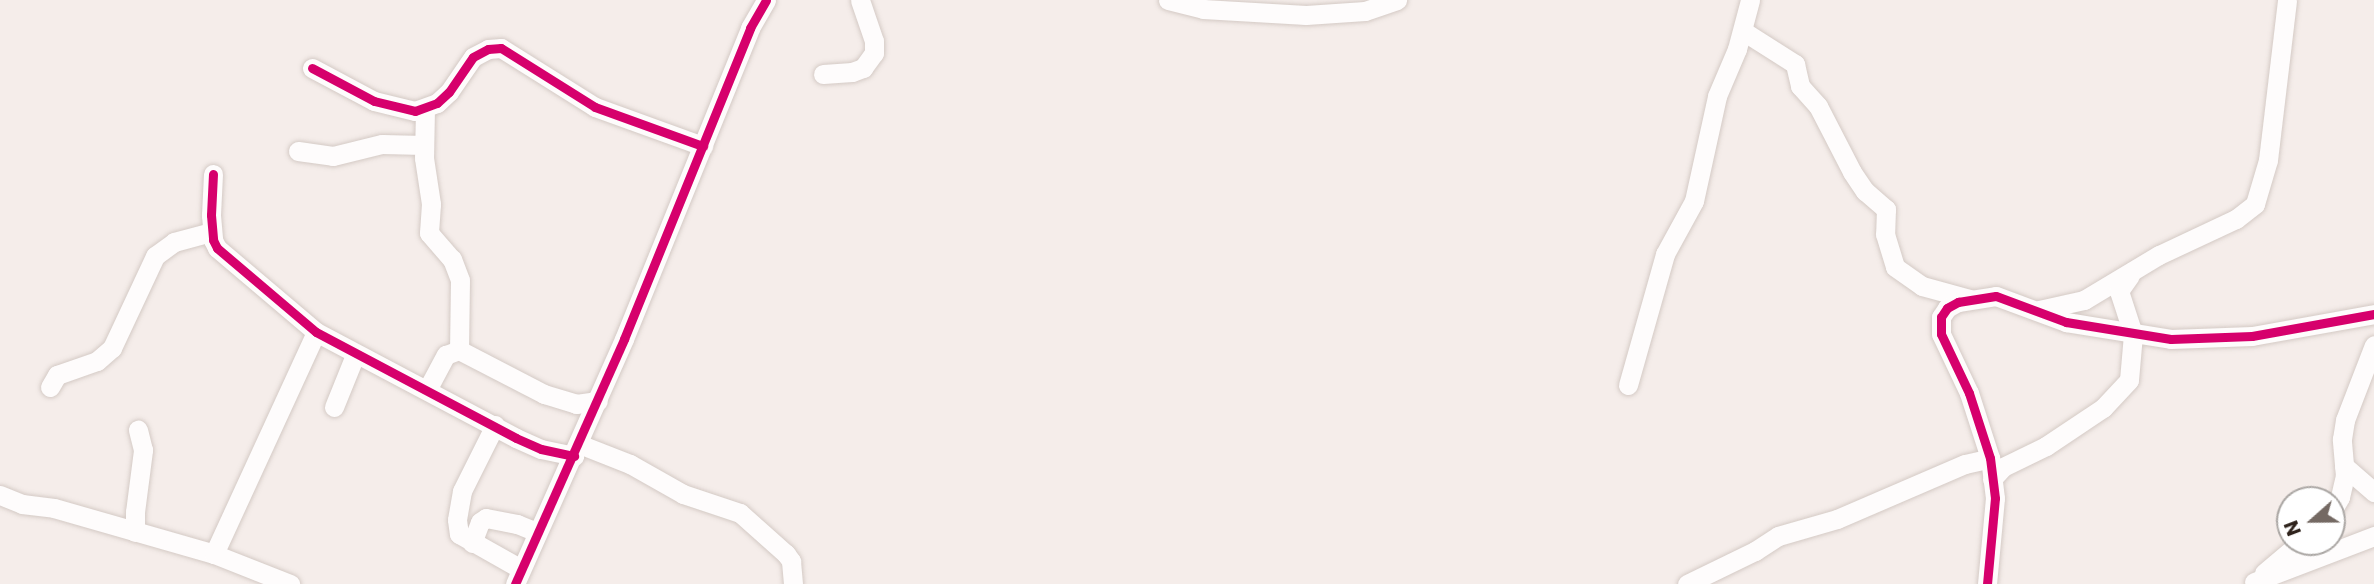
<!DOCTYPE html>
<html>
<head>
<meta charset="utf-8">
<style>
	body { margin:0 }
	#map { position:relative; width:2374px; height:584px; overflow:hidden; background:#f5edea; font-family:Poppins,sans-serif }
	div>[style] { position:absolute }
	.roads { filter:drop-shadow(0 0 2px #d4cac5) drop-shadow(0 0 2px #d4cac5) }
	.minor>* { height:19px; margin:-9.5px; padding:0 9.5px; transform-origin:9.5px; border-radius:9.5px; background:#fefcfc }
	.cycleway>* { height:9px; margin:-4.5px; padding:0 4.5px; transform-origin:4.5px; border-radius:4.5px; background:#d6006c }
	span { translate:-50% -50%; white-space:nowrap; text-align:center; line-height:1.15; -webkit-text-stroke:6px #fff; paint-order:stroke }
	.north { position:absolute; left:2276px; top:486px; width:70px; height:70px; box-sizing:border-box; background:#fff; border:2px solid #aba7a4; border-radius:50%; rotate:249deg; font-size:19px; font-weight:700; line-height:28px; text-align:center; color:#2e221b }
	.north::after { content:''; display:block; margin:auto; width:24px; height:32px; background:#746963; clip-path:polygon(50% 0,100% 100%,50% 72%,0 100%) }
</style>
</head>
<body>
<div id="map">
	<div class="roads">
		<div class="minor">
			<i style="left:1168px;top:0;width:36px;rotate:14deg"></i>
			<i style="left:1203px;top:9px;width:103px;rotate:3.3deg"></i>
			<i style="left:1306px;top:15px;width:59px;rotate:-3.9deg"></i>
			<i style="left:1365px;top:11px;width:34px;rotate:-19deg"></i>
			<i style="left:1743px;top:31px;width:62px;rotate:32.4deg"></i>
			<i style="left:1795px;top:64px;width:23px;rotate:77deg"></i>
			<i style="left:1800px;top:86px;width:27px;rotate:48deg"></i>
			<i style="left:1818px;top:106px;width:74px;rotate:62.7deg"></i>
			<i style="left:1852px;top:172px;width:23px;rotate:56deg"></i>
			<i style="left:1865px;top:191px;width:28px;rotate:41deg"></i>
			<i style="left:1886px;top:209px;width:25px;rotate:92deg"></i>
			<i style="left:1885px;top:234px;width:34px;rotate:73deg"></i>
			<i style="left:1895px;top:267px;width:33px;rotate:35deg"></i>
			<i style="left:1922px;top:286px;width:50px;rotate:15.2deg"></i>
			<i style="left:312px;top:68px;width:70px;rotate:28deg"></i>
			<i style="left:374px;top:101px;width:42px;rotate:13.7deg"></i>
			<i style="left:415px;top:111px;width:23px;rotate:-20deg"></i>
			<i style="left:437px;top:103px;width:16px;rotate:-43deg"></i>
			<i style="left:449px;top:92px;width:42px;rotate:-55.6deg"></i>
			<i style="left:473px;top:57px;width:17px;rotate:-28deg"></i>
			<i style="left:488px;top:49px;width:13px;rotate:-4deg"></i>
			<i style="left:501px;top:48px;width:111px;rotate:32.1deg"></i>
			<i style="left:595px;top:107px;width:115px;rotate:19.9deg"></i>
			<i style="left:823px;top:74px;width:29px;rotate:-4deg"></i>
			<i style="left:852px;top:72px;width:12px;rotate:-20deg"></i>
			<i style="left:863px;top:68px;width:19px;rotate:-54deg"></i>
			<i style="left:874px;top:53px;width:12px;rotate:-90deg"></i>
			<i style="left:874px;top:41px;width:43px;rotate:-108.9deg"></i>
			<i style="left:425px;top:108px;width:50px;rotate:91.1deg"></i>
			<i style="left:424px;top:158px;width:47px;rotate:81.3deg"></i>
			<i style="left:431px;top:204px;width:29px;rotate:94deg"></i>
			<i style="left:429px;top:233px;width:35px;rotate:49deg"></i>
			<i style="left:452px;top:259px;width:22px;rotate:69deg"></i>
			<i style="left:460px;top:280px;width:70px;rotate:90.8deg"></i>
			<i style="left:298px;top:151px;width:35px;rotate:8deg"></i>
			<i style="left:333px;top:156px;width:50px;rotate:-13.8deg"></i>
			<i style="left:382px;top:144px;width:42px;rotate:1.4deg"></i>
			<i style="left:213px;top:174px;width:41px;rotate:92.8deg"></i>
			<i style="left:211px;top:215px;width:25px;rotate:85deg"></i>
			<i style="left:213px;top:240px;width:9px;rotate:63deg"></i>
			<i style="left:217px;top:248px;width:130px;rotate:40.3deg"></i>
			<i style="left:316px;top:332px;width:226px;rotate:27.9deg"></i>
			<i style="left:516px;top:438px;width:27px;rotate:24deg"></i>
			<i style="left:541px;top:449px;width:34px;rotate:12deg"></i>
			<i style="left:2039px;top:310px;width:46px;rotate:-12.5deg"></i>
			<i style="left:2084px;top:300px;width:87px;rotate:-31deg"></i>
			<i style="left:2159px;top:255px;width:85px;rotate:-25.1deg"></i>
			<i style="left:2236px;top:219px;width:24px;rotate:-38deg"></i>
			<i style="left:2255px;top:204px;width:46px;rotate:-73.5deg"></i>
			<i style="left:2268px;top:160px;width:161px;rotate:-83.2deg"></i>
			<i style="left:1628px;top:385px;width:136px;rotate:-74.2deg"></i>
			<i style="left:1665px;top:254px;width:60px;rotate:-61.3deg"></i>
			<i style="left:1694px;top:201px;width:107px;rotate:-77.6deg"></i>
			<i style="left:1717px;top:96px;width:51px;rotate:-66.9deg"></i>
			<i style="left:1737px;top:49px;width:51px;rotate:-75.1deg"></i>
			<i style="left:50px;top:387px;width:14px;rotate:-60deg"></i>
			<i style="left:57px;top:375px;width:42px;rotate:-19.3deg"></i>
			<i style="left:97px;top:361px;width:20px;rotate:-41deg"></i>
			<i style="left:112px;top:348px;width:102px;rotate:-64.9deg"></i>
			<i style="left:155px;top:256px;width:24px;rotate:-36deg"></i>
			<i style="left:174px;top:242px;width:39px;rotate:-15deg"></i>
			<i style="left:427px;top:390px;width:40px;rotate:-62deg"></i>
			<i style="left:446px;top:355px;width:14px;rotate:-21deg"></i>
			<i style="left:459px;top:350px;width:96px;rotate:27.4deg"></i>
			<i style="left:544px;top:394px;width:34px;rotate:17deg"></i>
			<i style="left:576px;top:404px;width:22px;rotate:-8deg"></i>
			<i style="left:334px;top:407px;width:56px;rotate:-68deg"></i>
			<i style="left:495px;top:425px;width:74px;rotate:116.6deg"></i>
			<i style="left:462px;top:491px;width:29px;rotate:100deg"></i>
			<i style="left:457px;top:520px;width:14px;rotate:82deg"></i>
			<i style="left:459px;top:534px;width:71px;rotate:29.4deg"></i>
			<i style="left:579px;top:444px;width:55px;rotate:21.4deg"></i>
			<i style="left:630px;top:464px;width:61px;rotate:29.5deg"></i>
			<i style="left:683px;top:494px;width:60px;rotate:18.4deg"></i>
			<i style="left:740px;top:513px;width:62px;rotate:41.7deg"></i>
			<i style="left:786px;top:554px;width:9px;rotate:54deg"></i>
			<i style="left:791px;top:561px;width:23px;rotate:85deg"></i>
			<i style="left:2344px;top:466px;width:40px;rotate:41deg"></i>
			<i style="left:1992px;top:479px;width:16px;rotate:-47deg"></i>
			<i style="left:2003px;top:467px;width:48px;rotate:-26deg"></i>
			<i style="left:2046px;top:446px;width:69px;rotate:-33.7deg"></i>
			<i style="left:2103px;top:408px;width:38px;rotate:-47deg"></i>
			<i style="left:2129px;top:380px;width:46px;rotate:-85deg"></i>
			<i style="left:2133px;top:334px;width:45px;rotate:-108deg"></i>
			<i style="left:2119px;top:291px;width:19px;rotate:-55deg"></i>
			<i style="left:0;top:495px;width:24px;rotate:22deg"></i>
			<i style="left:22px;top:504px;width:32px;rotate:7deg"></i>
			<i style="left:54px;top:508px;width:166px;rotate:16deg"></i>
			<i style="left:214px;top:554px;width:82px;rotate:21.5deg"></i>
			<i style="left:2332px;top:511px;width:16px;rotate:-60deg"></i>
			<i style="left:2340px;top:497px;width:22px;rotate:-77deg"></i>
			<i style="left:2345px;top:476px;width:37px;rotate:-95deg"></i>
			<i style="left:2342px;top:439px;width:19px;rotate:-81deg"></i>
			<i style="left:2345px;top:420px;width:80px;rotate:-68.9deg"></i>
			<i style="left:135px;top:532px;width:20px;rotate:-90deg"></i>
			<i style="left:135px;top:512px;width:63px;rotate:-82.6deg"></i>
			<i style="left:143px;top:450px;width:21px;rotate:-104deg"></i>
			<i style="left:472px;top:543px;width:22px;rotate:-69deg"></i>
			<i style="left:480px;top:522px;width:7px;rotate:-34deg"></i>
			<i style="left:486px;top:518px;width:32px;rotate:11deg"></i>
			<i style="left:517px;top:524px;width:22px;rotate:22deg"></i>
			<i style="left:214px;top:554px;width:244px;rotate:-65.3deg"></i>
			<i style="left:2264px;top:573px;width:48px;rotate:-40deg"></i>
			<i style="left:2254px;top:582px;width:129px;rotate:-21deg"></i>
			<i style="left:515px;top:584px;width:268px;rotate:-66deg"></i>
			<i style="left:624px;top:339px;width:336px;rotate:-67.9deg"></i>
			<i style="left:750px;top:28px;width:32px;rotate:-60deg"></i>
			<i style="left:1687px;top:584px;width:76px;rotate:-25.9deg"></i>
			<i style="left:1755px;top:551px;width:27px;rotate:-33deg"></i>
			<i style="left:1778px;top:536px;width:61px;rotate:-16.1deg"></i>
			<i style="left:1837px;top:519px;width:139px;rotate:-23.3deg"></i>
			<i style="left:1965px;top:464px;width:26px;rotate:-13deg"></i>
			<i style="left:1987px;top:584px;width:86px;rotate:-84.7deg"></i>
			<i style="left:1995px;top:498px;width:40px;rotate:-97.1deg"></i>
			<i style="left:1990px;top:458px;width:68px;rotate:-107.9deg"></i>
			<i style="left:1969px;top:393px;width:65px;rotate:-115.4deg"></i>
			<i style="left:1941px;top:334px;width:17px;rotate:-90deg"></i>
			<i style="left:1941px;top:317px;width:11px;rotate:-56deg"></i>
			<i style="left:1947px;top:308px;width:13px;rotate:-29deg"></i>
			<i style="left:1958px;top:302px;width:38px;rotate:-9deg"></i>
			<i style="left:1996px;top:296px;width:75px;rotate:20.4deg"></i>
			<i style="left:2066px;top:322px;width:106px;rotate:9.2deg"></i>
			<i style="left:2171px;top:339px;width:81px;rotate:-2.1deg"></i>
			<i style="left:2252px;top:336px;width:124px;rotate:-10.2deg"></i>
		</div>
	</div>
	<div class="cycleway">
		<i style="left:312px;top:68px;width:70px;rotate:28deg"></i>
		<i style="left:374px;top:101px;width:42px;rotate:13.7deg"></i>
		<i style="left:415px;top:111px;width:23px;rotate:-20deg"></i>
		<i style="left:437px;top:103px;width:16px;rotate:-43deg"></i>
		<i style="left:449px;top:92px;width:42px;rotate:-55.6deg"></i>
		<i style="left:473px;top:57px;width:17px;rotate:-28deg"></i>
		<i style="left:488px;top:49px;width:13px;rotate:-4deg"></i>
		<i style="left:501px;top:48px;width:111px;rotate:32.1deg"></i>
		<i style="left:595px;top:107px;width:115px;rotate:19.9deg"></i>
		<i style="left:213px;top:174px;width:41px;rotate:92.8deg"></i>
		<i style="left:211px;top:215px;width:25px;rotate:85deg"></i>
		<i style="left:213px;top:240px;width:9px;rotate:63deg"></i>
		<i style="left:217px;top:248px;width:130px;rotate:40.3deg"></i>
		<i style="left:316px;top:332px;width:226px;rotate:27.9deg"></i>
		<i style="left:516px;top:438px;width:27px;rotate:24deg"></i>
		<i style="left:541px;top:449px;width:34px;rotate:12deg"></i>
		<i style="left:515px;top:584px;width:268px;rotate:-66deg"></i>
		<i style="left:624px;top:339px;width:336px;rotate:-67.9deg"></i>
		<i style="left:750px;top:28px;width:32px;rotate:-60deg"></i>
		<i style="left:1987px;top:584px;width:86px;rotate:-84.7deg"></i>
		<i style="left:1995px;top:498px;width:40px;rotate:-97.1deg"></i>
		<i style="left:1990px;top:458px;width:68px;rotate:-107.9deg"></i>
		<i style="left:1969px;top:393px;width:65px;rotate:-115.4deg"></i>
		<i style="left:1941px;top:334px;width:17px;rotate:-90deg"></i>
		<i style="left:1941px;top:317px;width:11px;rotate:-56deg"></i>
		<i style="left:1947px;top:308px;width:13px;rotate:-29deg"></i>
		<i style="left:1958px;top:302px;width:38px;rotate:-9deg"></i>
		<i style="left:1996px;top:296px;width:75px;rotate:20.4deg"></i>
		<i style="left:2066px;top:322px;width:106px;rotate:9.2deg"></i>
		<i style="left:2171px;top:339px;width:81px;rotate:-2.1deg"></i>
		<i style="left:2252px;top:336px;width:124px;rotate:-10.2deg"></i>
	</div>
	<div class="north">N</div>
</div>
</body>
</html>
